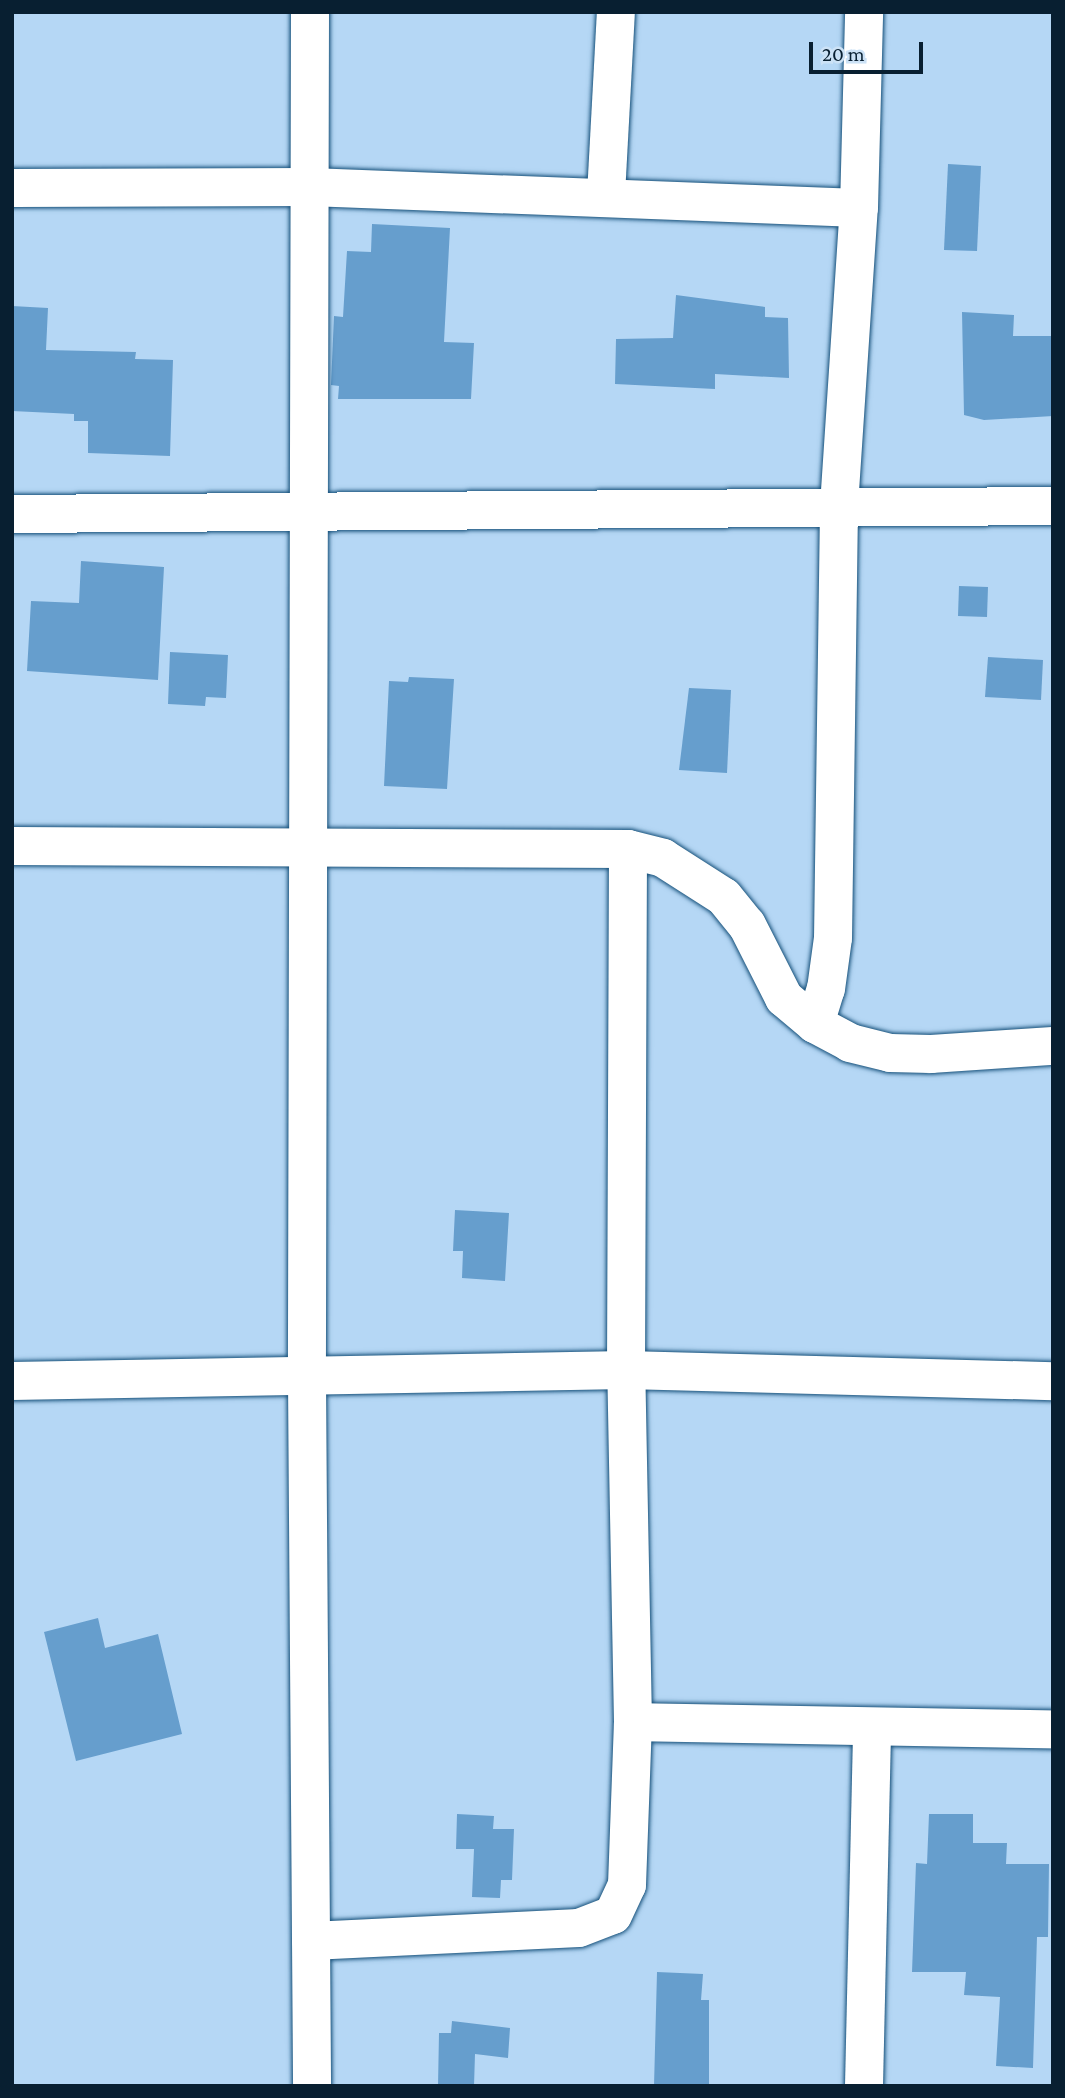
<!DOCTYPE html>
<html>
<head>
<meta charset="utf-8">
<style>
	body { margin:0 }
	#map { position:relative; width:1065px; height:2098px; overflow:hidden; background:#b5d7f5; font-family:"Crimson Pro",serif }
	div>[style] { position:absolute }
	.building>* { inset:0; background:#669ecd }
	.roads { filter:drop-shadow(0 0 2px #15507a) drop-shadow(0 0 2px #15507a) }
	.minor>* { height:38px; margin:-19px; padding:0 19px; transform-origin:19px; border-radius:19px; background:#fff }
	span { translate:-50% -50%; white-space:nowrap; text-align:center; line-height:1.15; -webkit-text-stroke:6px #cce2f6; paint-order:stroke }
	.frame { position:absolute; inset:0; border:14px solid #081f31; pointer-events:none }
	.scale { position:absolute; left:809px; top:42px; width:114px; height:32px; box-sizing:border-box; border:4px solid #081f31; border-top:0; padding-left:9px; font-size:21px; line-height:24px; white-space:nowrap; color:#081f31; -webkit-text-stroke:5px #cce2f6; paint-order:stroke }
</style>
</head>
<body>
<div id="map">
	<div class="building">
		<i style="clip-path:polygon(948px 164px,981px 166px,977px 251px,944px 250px)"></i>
		<i style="clip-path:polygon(372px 224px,450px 228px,444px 342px,474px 343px,471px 399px,338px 399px,339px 386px,331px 385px,334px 316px,343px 317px,347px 251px,371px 252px)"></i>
		<i style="clip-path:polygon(676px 295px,765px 307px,765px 317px,788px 318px,789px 378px,715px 374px,715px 389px,615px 384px,616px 339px,673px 338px)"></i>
		<i style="clip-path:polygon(12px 306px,48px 308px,46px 350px,136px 352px,135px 359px,173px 360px,170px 456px,88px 453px,88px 421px,74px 421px,74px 414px,12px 411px)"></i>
		<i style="clip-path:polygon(962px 312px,1014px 315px,1013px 336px,1053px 336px,1053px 416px,984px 420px,964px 415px)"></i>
		<i style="clip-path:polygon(81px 561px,164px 567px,158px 680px,27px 671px,31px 601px,79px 603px)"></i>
		<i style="clip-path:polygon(959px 586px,988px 587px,987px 617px,958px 616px)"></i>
		<i style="clip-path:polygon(170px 652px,228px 655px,226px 698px,206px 697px,205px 706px,168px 704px)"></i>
		<i style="clip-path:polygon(988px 657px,1043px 660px,1041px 700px,985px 697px)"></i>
		<i style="clip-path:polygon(409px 677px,454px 679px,447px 789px,384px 786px,389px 681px,408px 682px)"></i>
		<i style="clip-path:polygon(689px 688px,731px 690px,727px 773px,679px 770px)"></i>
		<i style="clip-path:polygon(455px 1210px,509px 1213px,505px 1281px,462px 1278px,463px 1251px,453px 1251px)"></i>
		<i style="clip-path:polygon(98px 1618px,105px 1648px,158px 1634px,182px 1734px,76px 1761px,44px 1632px)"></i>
		<i style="clip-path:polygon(457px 1814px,494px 1816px,493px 1829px,514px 1829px,512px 1880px,501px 1880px,500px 1898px,472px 1897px,474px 1849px,456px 1849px)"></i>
		<i style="clip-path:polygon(929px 1814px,973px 1814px,973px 1843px,1007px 1843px,1006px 1864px,1049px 1864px,1048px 1937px,1037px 1937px,1033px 2068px,996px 2066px,1000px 1997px,964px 1995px,966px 1972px,912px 1972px,916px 1863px,927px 1864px)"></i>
		<i style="clip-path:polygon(657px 1972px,703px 1974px,701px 2000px,709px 2000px,709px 2086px,654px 2086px)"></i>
		<i style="clip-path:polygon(452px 2021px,510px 2028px,508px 2058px,475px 2054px,474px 2086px,438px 2086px,439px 2033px,451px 2033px)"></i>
	</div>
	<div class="roads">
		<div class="minor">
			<i style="left:310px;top:12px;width:1367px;rotate:90.13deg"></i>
			<i style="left:307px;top:1379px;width:707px;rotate:89.59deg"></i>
			<i style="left:12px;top:188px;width:298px;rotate:-0.2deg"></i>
			<i style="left:310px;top:187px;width:549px;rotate:2.19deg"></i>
			<i style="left:606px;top:195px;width:183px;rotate:-86.9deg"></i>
			<i style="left:12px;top:514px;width:1041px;rotate:-0.44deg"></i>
			<i style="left:12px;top:846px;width:616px;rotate:0.28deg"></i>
			<i style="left:628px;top:849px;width:36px;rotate:14deg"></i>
			<i style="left:663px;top:858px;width:72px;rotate:32.6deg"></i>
			<i style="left:724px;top:897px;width:36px;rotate:51deg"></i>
			<i style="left:747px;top:925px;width:82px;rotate:63.1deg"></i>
			<i style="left:784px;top:998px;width:40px;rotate:40deg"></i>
			<i style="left:815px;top:1024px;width:40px;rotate:28deg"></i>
			<i style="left:850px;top:1043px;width:41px;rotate:14deg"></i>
			<i style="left:890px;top:1053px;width:41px;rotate:1.4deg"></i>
			<i style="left:931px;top:1054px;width:122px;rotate:-3.8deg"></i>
			<i style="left:815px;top:1024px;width:37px;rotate:-73deg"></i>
			<i style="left:826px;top:989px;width:51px;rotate:-82.2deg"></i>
			<i style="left:833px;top:938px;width:432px;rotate:-89.2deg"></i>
			<i style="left:839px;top:506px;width:299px;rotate:-86.2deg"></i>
			<i style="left:859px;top:208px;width:196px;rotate:-88.5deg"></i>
			<i style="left:12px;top:1381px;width:614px;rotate:-1.03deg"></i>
			<i style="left:626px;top:1370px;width:427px;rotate:1.5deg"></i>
			<i style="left:633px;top:1722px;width:420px;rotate:1deg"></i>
			<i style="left:311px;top:1941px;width:268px;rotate:-2.8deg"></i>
			<i style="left:579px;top:1928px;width:36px;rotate:-21deg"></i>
			<i style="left:613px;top:1915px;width:33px;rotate:-65deg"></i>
			<i style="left:627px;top:1885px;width:163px;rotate:-87.9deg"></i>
			<i style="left:633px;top:1722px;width:352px;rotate:-91.1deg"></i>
			<i style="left:626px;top:1370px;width:521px;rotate:-89.78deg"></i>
			<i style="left:864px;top:2086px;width:359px;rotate:-88.7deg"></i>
		</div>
	</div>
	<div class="frame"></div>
	<div class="scale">20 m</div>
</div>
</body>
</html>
